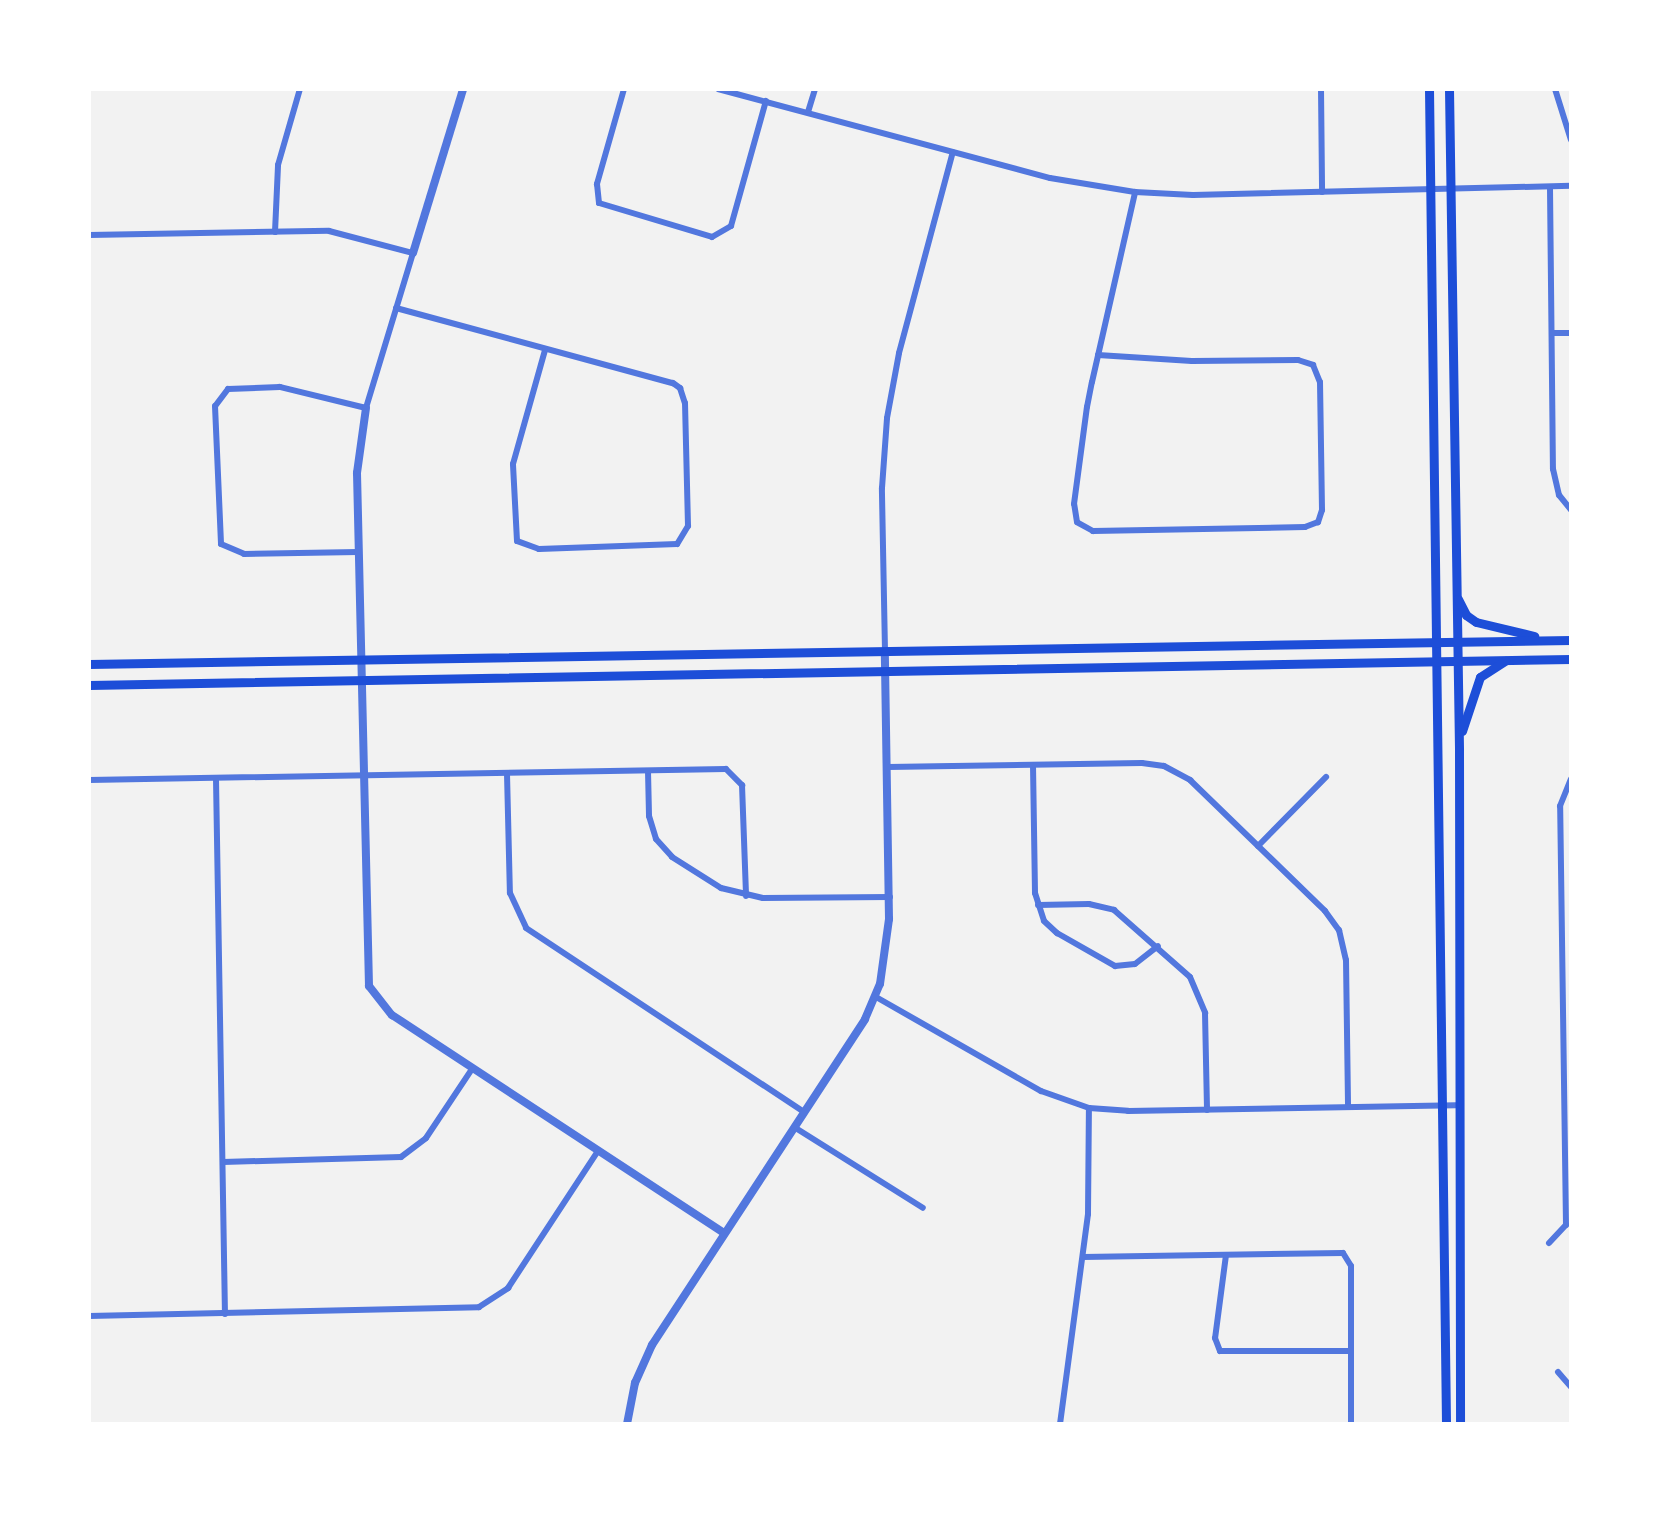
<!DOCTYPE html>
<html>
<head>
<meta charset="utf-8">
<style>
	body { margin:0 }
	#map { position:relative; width:1660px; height:1513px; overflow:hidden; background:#f2f2f2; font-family:Merriweather,serif }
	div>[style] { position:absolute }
	.minor>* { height:6px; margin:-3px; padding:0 3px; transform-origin:3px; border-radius:3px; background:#5277de }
	.tertiary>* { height:8px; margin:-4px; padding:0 4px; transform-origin:4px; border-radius:4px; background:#5277de }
	.secondary>* { height:9px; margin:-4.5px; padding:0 4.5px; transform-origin:4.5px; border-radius:4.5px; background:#1d4ed8 }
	span { translate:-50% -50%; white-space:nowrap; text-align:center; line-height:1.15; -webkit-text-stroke:7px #fff; paint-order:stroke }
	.frame { position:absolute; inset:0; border:91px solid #fff; pointer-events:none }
</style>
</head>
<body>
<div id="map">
	<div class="minor">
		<i style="left:624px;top:89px;width:99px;rotate:105.9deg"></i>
		<i style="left:597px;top:184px;width:19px;rotate:84deg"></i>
		<i style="left:599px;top:203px;width:118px;rotate:16.7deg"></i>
		<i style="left:712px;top:237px;width:22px;rotate:-30deg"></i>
		<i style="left:731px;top:226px;width:130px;rotate:-74.4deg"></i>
		<i style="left:718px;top:89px;width:344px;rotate:15deg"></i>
		<i style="left:1050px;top:178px;width:86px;rotate:9.4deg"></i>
		<i style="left:1135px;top:192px;width:58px;rotate:3deg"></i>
		<i style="left:1193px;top:195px;width:378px;rotate:-1.4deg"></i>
		<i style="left:1321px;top:89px;width:103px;rotate:89.4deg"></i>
		<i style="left:1555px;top:89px;width:53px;rotate:72.6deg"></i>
		<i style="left:808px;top:112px;width:24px;rotate:-73deg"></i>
		<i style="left:1550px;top:188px;width:281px;rotate:89.4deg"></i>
		<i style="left:1553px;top:469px;width:27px;rotate:77deg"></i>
		<i style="left:1559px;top:495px;width:19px;rotate:51deg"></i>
		<i style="left:275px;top:232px;width:67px;rotate:-87.4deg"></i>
		<i style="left:278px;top:165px;width:79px;rotate:-73.9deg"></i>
		<i style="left:89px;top:235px;width:240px;rotate:-1deg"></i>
		<i style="left:329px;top:231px;width:87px;rotate:14.7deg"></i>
		<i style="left:413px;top:253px;width:162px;rotate:106.9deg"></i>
		<i style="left:366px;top:408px;width:89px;rotate:-166.3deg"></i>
		<i style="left:280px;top:387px;width:52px;rotate:177.8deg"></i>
		<i style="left:228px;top:389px;width:21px;rotate:127deg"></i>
		<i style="left:215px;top:406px;width:138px;rotate:87.5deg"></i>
		<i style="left:221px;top:544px;width:25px;rotate:23deg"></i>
		<i style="left:244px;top:554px;width:114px;rotate:-1deg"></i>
		<i style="left:396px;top:308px;width:287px;rotate:15.2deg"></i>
		<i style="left:673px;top:383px;width:9px;rotate:36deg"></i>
		<i style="left:680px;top:388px;width:16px;rotate:72deg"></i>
		<i style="left:685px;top:403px;width:123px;rotate:88.6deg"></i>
		<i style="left:688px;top:526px;width:21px;rotate:121deg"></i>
		<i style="left:677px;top:544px;width:138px;rotate:177.9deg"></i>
		<i style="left:539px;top:549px;width:23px;rotate:-160deg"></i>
		<i style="left:517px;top:541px;width:77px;rotate:-93deg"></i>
		<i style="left:513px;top:464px;width:118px;rotate:-74.3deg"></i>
		<i style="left:1552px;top:333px;width:19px"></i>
		<i style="left:1098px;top:355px;width:94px;rotate:3.7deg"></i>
		<i style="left:1192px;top:361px;width:106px;rotate:-0.5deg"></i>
		<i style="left:1298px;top:360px;width:16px;rotate:18deg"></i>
		<i style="left:1313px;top:365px;width:18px;rotate:68deg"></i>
		<i style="left:1320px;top:382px;width:128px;rotate:89.1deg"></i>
		<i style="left:1322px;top:510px;width:13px;rotate:108deg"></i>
		<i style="left:1318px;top:522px;width:14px;rotate:159deg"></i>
		<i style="left:1305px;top:527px;width:212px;rotate:178.9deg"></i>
		<i style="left:1093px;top:531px;width:18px;rotate:-151deg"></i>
		<i style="left:1077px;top:522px;width:18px;rotate:-99deg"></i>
		<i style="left:1074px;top:504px;width:98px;rotate:-82.4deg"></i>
		<i style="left:1087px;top:407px;width:25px;rotate:-79deg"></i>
		<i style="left:1092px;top:382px;width:195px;rotate:-77.2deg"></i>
		<i style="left:885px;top:651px;width:163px;rotate:-91.1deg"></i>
		<i style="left:882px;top:488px;width:70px;rotate:-85.9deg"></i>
		<i style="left:887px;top:418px;width:66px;rotate:-79.5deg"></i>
		<i style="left:899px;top:353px;width:208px;rotate:-75deg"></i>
		<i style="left:1033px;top:765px;width:128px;rotate:89.1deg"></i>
		<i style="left:1035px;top:893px;width:29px;rotate:72deg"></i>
		<i style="left:1044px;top:921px;width:18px;rotate:43deg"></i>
		<i style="left:1057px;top:933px;width:67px;rotate:29.6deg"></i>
		<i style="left:1115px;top:966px;width:20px;rotate:-6deg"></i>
		<i style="left:1135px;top:964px;width:29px;rotate:-38deg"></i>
		<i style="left:888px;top:767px;width:254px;rotate:-0.9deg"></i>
		<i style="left:1142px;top:763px;width:22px;rotate:8deg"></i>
		<i style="left:1164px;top:766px;width:30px;rotate:28deg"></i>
		<i style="left:1190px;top:780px;width:188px;rotate:44.1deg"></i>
		<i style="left:1325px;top:911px;width:24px;rotate:54deg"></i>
		<i style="left:1339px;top:930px;width:31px;rotate:77deg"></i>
		<i style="left:1346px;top:960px;width:147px;rotate:89.2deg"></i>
		<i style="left:648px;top:771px;width:45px;rotate:88.7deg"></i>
		<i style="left:649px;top:816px;width:24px;rotate:73deg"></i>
		<i style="left:656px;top:839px;width:24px;rotate:48deg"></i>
		<i style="left:672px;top:857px;width:58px;rotate:32.3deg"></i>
		<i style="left:721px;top:888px;width:43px;rotate:13.4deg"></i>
		<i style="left:763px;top:898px;width:127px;rotate:-0.5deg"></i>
		<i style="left:507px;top:774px;width:119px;rotate:88.6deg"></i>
		<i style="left:510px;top:893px;width:38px;rotate:65deg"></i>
		<i style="left:526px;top:928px;width:333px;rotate:33.5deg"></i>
		<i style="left:216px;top:779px;width:535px;rotate:89.04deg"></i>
		<i style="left:89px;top:780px;width:637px;rotate:-0.99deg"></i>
		<i style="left:726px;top:769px;width:23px;rotate:45deg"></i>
		<i style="left:742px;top:785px;width:111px;rotate:87.9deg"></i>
		<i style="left:1258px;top:846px;width:97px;rotate:-45.4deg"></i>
		<i style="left:1038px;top:905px;width:51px;rotate:-1.1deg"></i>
		<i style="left:1089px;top:904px;width:26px;rotate:13deg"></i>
		<i style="left:1114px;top:910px;width:101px;rotate:41.4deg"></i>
		<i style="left:1190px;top:977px;width:39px;rotate:67deg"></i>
		<i style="left:1205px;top:1013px;width:97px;rotate:88.8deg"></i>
		<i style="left:876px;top:997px;width:190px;rotate:29.7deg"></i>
		<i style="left:1041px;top:1091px;width:51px;rotate:19.5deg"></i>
		<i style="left:1089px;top:1108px;width:39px;rotate:4deg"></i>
		<i style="left:1128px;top:1111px;width:328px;rotate:-1deg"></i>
		<i style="left:794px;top:1127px;width:152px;rotate:32.1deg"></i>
		<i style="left:223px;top:1162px;width:178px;rotate:-1.6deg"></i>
		<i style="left:401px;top:1157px;width:31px;rotate:-37deg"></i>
		<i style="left:426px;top:1138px;width:83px;rotate:-56.3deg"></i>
		<i style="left:1549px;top:1243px;width:25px;rotate:-47deg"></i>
		<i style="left:1566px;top:1225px;width:419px;rotate:-90.8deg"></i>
		<i style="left:1560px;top:806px;width:29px;rotate:-68deg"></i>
		<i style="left:1226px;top:1255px;width:84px;rotate:97.5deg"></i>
		<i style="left:1215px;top:1338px;width:14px;rotate:69deg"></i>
		<i style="left:1220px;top:1351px;width:131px"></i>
		<i style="left:1083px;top:1257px;width:260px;rotate:-0.9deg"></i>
		<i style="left:1343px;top:1253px;width:15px;rotate:58deg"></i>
		<i style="left:1351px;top:1266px;width:158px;rotate:90deg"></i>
		<i style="left:89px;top:1316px;width:390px;rotate:-1.3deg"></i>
		<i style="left:479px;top:1307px;width:35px;rotate:-33deg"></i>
		<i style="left:508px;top:1288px;width:164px;rotate:-56.7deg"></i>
		<i style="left:1558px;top:1372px;width:20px;rotate:49deg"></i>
		<i style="left:1060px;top:1424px;width:212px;rotate:-82.4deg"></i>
		<i style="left:1088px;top:1214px;width:106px;rotate:-89.5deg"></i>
	</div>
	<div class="tertiary">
		<i style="left:413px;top:253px;width:171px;rotate:-73deg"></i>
		<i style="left:366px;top:408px;width:66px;rotate:97.9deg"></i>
		<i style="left:357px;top:473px;width:513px;rotate:88.66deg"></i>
		<i style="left:369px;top:986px;width:37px;rotate:52deg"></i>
		<i style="left:392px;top:1015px;width:397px;rotate:33.3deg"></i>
		<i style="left:627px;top:1424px;width:42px;rotate:-79deg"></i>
		<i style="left:635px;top:1383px;width:42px;rotate:-65.9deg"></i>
		<i style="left:652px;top:1345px;width:389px;rotate:-56.8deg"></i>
		<i style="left:865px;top:1019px;width:38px;rotate:-67deg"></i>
		<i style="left:880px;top:984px;width:66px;rotate:-82.1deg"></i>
		<i style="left:889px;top:919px;width:268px;rotate:-90.9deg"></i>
	</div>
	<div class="secondary">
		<i style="left:1429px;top:89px;width:1335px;rotate:89.27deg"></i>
		<i style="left:1449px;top:89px;width:661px;rotate:89.13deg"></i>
		<i style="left:1459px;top:750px;width:674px;rotate:89.91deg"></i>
		<i style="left:1458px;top:599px;width:18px;rotate:63deg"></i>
		<i style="left:1466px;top:615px;width:12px;rotate:35deg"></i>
		<i style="left:1476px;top:622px;width:60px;rotate:13.6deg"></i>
		<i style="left:89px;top:664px;width:1482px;rotate:-0.93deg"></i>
		<i style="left:89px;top:685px;width:1482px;rotate:-1.01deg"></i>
		<i style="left:1462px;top:731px;width:57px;rotate:-71.6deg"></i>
		<i style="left:1480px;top:677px;width:30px;rotate:-33deg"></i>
	</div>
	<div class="frame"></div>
</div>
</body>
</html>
